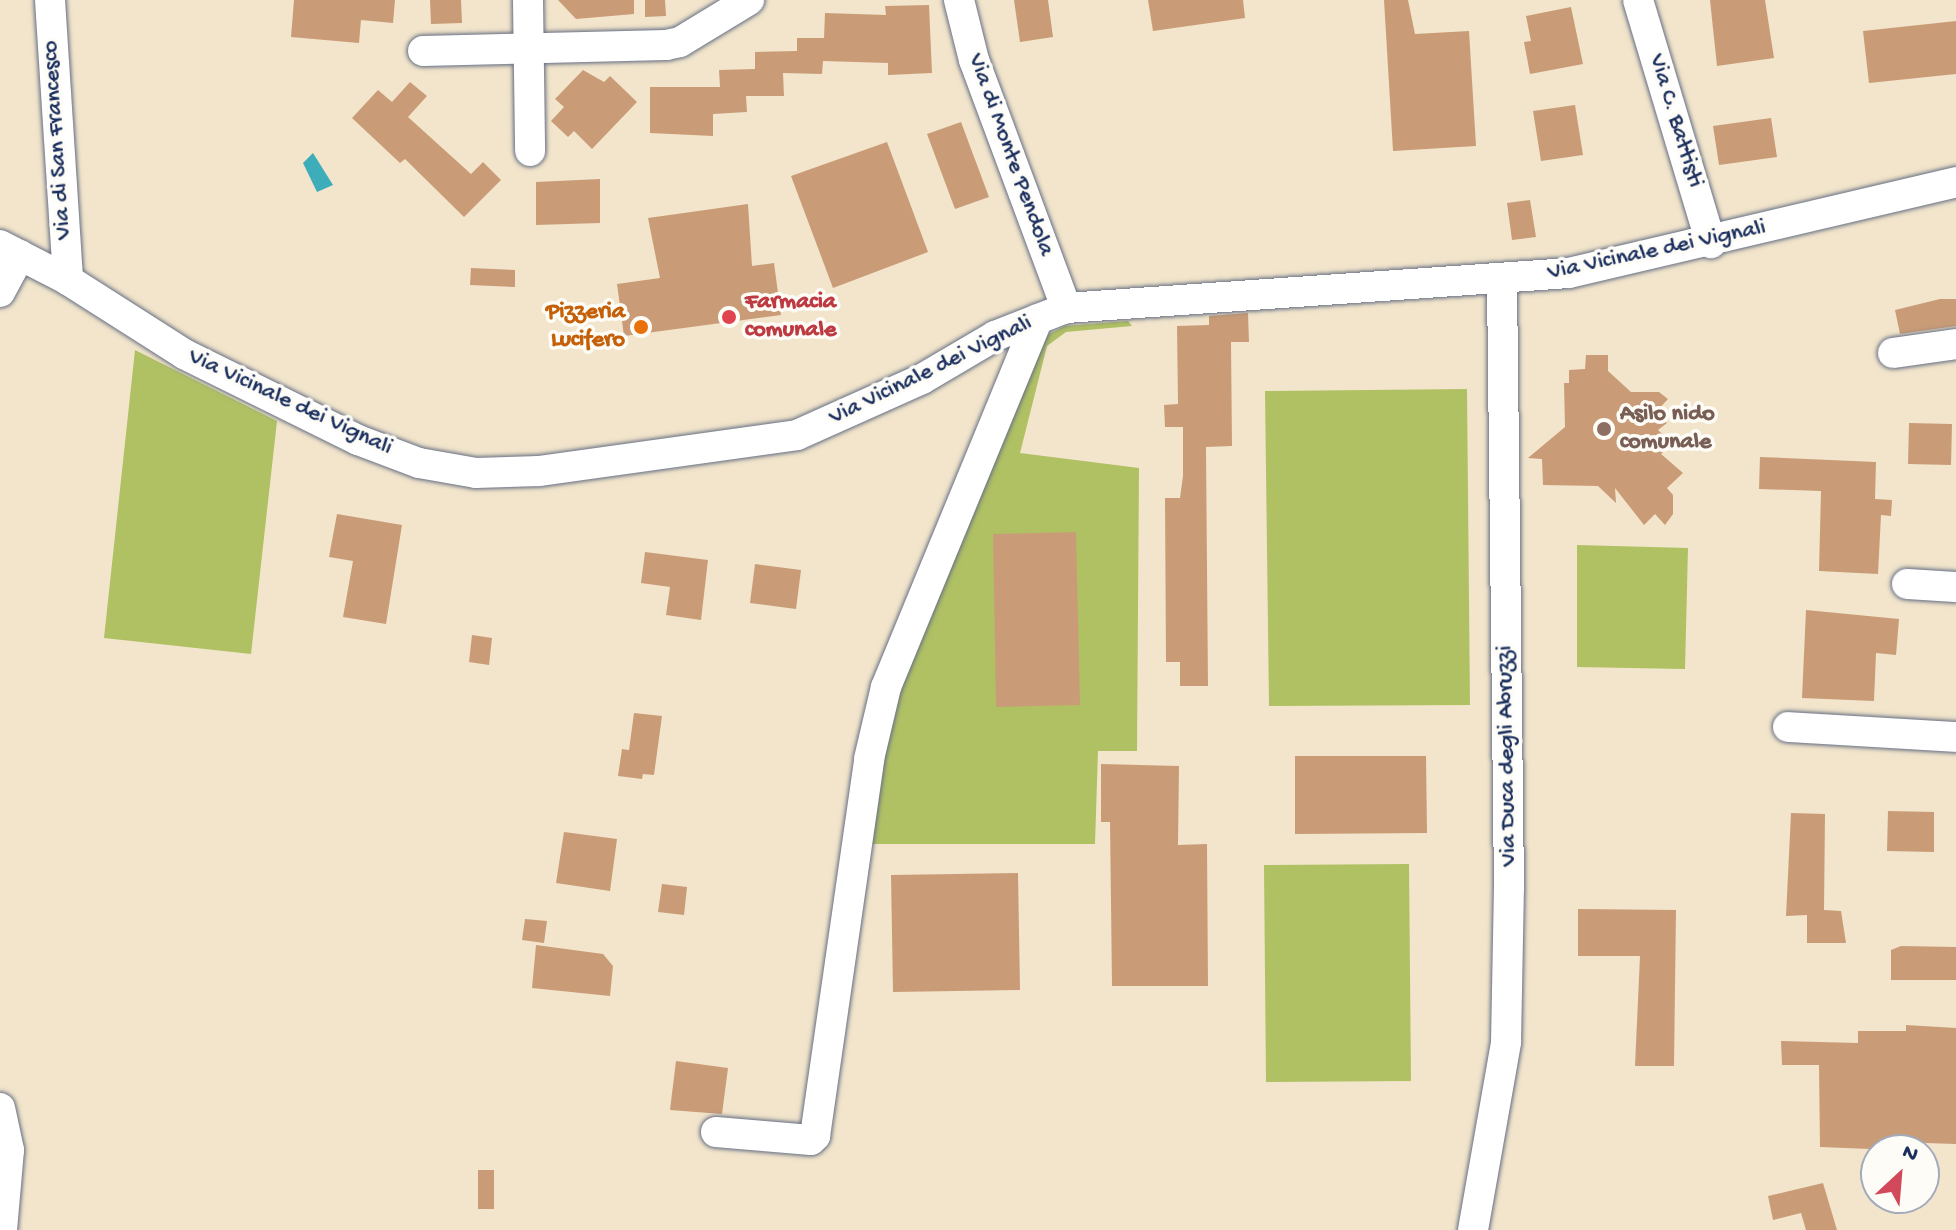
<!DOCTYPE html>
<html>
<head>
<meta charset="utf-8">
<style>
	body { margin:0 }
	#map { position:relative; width:1956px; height:1230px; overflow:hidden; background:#f2e5cb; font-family:"Gochi Hand",sans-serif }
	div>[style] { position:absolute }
	.green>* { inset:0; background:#b0c164 }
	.water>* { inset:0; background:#3dadba }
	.building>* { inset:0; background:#c99c77 }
	.roads { filter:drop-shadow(0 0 2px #666f84) drop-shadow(0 0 2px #666f84) }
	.minor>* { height:30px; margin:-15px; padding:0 15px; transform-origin:15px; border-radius:15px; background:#fff }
	.dots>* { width:22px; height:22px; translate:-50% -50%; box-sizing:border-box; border:4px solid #fdfcf7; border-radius:50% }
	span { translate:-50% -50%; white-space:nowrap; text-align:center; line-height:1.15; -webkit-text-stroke:7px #fdfcf7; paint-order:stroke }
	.street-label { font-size:24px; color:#1b2f5e }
	.health-label { font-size:24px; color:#be3a42; font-weight:700 }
	.left { translate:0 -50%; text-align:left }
	.food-label { font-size:24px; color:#c56008; font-weight:700 }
	.right { translate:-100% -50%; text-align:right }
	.education-label { font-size:24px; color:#785e54; font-weight:700 }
	.north { position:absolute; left:1860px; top:1134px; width:80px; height:80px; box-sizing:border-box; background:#fdfcf7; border:2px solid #a3aaba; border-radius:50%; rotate:26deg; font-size:22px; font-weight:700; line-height:32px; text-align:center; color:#1b2f5e }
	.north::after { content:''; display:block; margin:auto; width:28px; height:36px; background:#d1495b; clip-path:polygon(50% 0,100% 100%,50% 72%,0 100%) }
</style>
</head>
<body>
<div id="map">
	<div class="green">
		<i style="clip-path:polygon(1128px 321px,1132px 326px,1066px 332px,1047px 346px,1020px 453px,1139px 468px,1137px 751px,1098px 751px,1095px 844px,864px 844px,897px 678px,1033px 342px,1065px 326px)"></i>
		<i style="clip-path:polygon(135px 350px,277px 421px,251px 654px,104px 638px)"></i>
		<i style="clip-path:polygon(1467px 389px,1470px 705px,1269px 706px,1265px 391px)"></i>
		<i style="clip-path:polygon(1577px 545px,1688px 548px,1685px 669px,1577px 667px)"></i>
		<i style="clip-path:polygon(1409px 864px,1411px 1081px,1266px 1082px,1264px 865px)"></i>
	</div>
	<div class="water">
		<i style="clip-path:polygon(313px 153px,333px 185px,317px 192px,303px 163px)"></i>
	</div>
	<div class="building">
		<i style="clip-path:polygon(294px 0,395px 0,393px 23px,361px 20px,359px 43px,291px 37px)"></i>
		<i style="clip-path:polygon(430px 0,461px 0,462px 23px,431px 24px)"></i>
		<i style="clip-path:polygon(558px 0,634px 0,634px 14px,576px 19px)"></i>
		<i style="clip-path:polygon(645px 0,665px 0,666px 16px,645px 17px)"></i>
		<i style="clip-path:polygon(1014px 0,1048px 0,1053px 37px,1020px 42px)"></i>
		<i style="clip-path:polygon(1148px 0,1243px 0,1245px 18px,1153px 31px)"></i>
		<i style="clip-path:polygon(1384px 0,1408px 0,1415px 34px,1469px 31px,1476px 146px,1393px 151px)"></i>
		<i style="clip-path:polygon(1710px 0,1765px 0,1774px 58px,1717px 66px)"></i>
		<i style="clip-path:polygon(929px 5px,932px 73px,888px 75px,888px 63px,823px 61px,822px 74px,783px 73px,784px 96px,746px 96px,747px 112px,713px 114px,713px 136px,650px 133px,650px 87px,720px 87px,719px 70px,755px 69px,755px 52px,797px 51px,797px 38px,824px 38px,825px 13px,886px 15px,885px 6px)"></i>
		<i style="clip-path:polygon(1571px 7px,1583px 64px,1530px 74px,1524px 42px,1531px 41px,1526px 16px)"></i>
		<i style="clip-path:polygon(1956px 21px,1956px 74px,1869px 83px,1863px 31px)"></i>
		<i style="clip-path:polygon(583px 70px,604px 82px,610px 76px,637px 102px,592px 149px,574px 131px,568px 137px,551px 121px,564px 107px,555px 99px)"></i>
		<i style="clip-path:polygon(410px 82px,427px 96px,408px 117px,471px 174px,483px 162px,501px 180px,464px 217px,405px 159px,400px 163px,352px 118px,378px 90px,392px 102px)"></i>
		<i style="clip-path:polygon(1575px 105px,1583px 155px,1541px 161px,1533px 111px)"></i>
		<i style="clip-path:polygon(1771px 118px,1777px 157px,1719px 165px,1713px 126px)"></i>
		<i style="clip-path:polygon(961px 122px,989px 197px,955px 209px,927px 134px)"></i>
		<i style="clip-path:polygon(887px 142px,928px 252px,833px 288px,791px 176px)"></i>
		<i style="clip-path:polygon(600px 179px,600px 223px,536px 225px,536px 182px)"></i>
		<i style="clip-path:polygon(1530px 200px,1536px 237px,1512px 240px,1507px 203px)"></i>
		<i style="clip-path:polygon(748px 204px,752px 266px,774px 263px,781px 315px,624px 336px,617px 284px,660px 278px,648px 218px)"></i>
		<i style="clip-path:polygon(471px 268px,515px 270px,515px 287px,470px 285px)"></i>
		<i style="clip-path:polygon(1940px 299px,1956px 299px,1956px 326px,1900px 334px,1895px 310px)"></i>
		<i style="clip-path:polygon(1248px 313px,1249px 342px,1231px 342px,1232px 446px,1206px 447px,1208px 686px,1180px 686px,1180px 662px,1166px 662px,1165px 498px,1180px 498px,1183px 476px,1183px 427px,1165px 427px,1164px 405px,1178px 404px,1177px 326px,1209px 325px,1209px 316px)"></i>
		<i style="clip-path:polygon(1586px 355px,1608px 355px,1608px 371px,1631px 392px,1659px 392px,1668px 399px,1656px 412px,1667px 423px,1658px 430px,1672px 443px,1661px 454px,1683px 473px,1667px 488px,1673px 495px,1673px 514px,1665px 525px,1655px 514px,1644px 525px,1615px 488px,1616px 503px,1598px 486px,1543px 485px,1542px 459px,1528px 458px,1565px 427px,1564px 383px,1569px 383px,1569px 370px,1585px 369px)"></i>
		<i style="clip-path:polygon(1909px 423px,1952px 424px,1951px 465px,1908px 464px)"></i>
		<i style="clip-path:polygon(1760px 457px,1876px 462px,1875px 499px,1892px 500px,1891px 516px,1881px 515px,1878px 574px,1819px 571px,1821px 491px,1759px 489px)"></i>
		<i style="clip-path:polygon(337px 514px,402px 525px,386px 624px,343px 617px,353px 561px,329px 557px)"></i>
		<i style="clip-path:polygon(1076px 532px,1080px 705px,996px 707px,993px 534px)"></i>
		<i style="clip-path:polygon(645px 552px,708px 560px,701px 620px,666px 615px,670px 587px,641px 583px)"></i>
		<i style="clip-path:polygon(755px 564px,801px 570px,796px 609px,750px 603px)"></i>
		<i style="clip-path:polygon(1806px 610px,1899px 619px,1896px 655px,1876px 653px,1874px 701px,1802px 698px)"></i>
		<i style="clip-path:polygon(472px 635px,492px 638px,489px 665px,469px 662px)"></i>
		<i style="clip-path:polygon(634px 713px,662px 716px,654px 775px,643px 774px,642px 779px,618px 776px,622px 749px,629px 750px)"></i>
		<i style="clip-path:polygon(1295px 756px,1426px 756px,1427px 833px,1295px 834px)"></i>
		<i style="clip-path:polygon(1101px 764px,1179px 766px,1178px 845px,1207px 844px,1208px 986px,1112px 986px,1110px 822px,1101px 822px)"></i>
		<i style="clip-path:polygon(1888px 811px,1934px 812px,1934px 852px,1887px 851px)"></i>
		<i style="clip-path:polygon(1791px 813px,1825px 814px,1824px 910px,1841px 911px,1846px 943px,1807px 943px,1807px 915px,1786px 916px)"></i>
		<i style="clip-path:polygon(564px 832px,617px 839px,610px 891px,556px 883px)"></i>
		<i style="clip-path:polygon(1018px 873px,1020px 990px,893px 992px,891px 875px)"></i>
		<i style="clip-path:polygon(662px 884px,687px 887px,684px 915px,658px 912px)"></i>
		<i style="clip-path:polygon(1578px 909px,1676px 910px,1674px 1066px,1635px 1066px,1640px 956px,1578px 956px)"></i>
		<i style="clip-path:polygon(525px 919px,547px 921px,544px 943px,522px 940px)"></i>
		<i style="clip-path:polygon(536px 945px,603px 954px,613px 966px,610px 996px,532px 988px)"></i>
		<i style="clip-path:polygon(1901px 946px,1956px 947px,1956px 980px,1891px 980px,1891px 950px)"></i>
		<i style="clip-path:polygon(1906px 1025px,1956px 1028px,1956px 1144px,1895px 1142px,1895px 1150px,1820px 1147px,1819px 1065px,1782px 1065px,1781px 1041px,1858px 1043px,1858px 1031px,1906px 1031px)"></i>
		<i style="clip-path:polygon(676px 1061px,728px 1068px,722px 1114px,670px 1110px)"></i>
		<i style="clip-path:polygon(478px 1170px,494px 1170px,494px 1209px,478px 1209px)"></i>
		<i style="clip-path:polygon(1823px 1183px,1837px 1230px,1806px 1230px,1801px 1213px,1773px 1220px,1768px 1196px)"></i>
	</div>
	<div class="roads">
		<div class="minor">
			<i style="left:50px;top:0;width:281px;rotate:86.3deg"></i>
			<i style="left:528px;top:0;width:151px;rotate:89.2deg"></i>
			<i style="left:959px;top:0;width:62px;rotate:76deg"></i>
			<i style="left:974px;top:60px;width:265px;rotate:69.6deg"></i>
			<i style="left:1638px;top:0;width:254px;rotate:73.3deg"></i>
			<i style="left:423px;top:51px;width:243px;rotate:-1.4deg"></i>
			<i style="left:666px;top:45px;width:14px;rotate:-12deg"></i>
			<i style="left:680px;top:42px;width:81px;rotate:-31.3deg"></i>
			<i style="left:0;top:245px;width:76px;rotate:27.2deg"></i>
			<i style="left:68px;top:280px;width:138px;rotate:32.5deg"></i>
			<i style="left:184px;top:354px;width:194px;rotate:26.3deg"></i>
			<i style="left:358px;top:440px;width:65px;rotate:20.7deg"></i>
			<i style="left:419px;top:463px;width:58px;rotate:10deg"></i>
			<i style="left:476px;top:473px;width:63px;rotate:-1.8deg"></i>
			<i style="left:539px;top:471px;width:260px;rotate:-7.9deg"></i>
			<i style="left:797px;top:435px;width:137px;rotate:-24.1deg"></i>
			<i style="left:922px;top:379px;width:85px;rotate:-30.5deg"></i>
			<i style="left:995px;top:336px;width:76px;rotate:-21.5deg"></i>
			<i style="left:1066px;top:308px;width:504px;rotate:-3.98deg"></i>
			<i style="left:1569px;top:273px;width:398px;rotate:-13.2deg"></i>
			<i style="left:0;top:292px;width:42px;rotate:-61.6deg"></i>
			<i style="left:1893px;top:353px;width:64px;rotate:-8.1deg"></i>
			<i style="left:1907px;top:584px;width:49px;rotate:3.5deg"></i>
			<i style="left:1788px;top:727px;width:168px;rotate:3.4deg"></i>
			<i style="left:0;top:1108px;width:43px;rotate:77.9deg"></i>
			<i style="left:9px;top:1150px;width:80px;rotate:95deg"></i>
			<i style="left:716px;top:1132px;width:95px;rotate:4.8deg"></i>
			<i style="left:811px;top:1140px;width:6px;rotate:-45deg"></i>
			<i style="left:815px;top:1136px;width:381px;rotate:-81.8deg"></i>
			<i style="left:869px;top:759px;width:74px;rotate:-76.7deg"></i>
			<i style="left:886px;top:687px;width:398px;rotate:-67.6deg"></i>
			<i style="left:1473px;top:1230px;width:191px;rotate:-80deg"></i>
			<i style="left:1506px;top:1042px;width:153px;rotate:-88.9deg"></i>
			<i style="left:1509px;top:889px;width:610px;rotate:-90.66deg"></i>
		</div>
	</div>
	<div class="dots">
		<i style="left:729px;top:317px;background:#e0444e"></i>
		<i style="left:641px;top:327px;background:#e8710a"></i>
		<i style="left:1604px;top:429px;background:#8d6e63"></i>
	</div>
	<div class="street-label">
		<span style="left:1675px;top:121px;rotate:73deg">Via C. Battisti</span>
		<span style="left:58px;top:140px;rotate:-94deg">Via di San Francesco</span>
		<span style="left:1010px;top:155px;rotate:70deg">Via di Monte Pendola</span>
		<span style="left:1657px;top:251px;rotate:-12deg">Via Vicinale dei Vignali</span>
		<span style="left:931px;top:371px;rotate:-26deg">Via Vicinale dei Vignali</span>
		<span style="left:290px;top:403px;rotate:25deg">Via Vicinale dei Vignali</span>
		<span style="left:1508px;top:756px;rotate:-91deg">Via Duca degli Abruzzi</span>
	</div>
	<div class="health-label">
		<span class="left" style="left:745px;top:317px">Farmacia<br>comunale</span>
	</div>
	<div class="food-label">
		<span class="right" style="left:625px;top:327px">Pizzeria<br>Lucifero</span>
	</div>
	<div class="education-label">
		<span class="left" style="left:1620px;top:429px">Asilo nido<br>comunale</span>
	</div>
	<div class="north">N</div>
</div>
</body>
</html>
